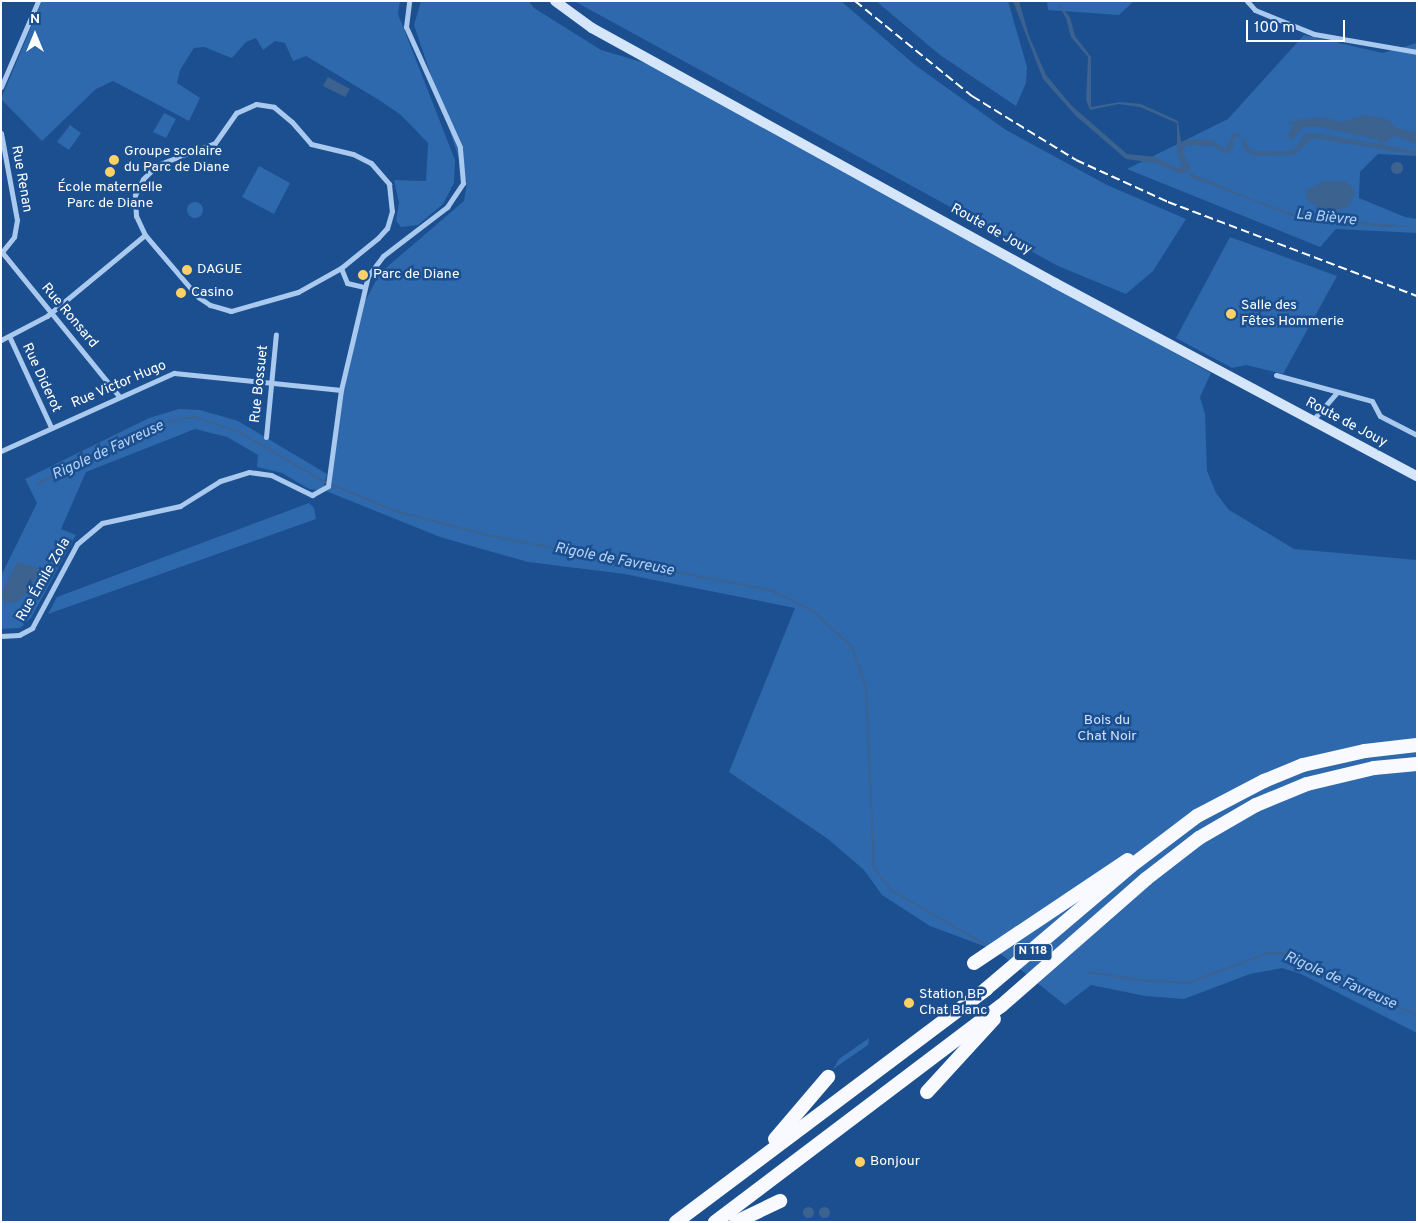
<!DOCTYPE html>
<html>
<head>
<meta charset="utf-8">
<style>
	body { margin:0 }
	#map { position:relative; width:1418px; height:1223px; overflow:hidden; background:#1b4f8f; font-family:Overpass,sans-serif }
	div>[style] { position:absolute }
	.green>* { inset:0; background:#2e69ad }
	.round { border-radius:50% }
	.water>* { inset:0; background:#3c6290 }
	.stream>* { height:2px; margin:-1px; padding:0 1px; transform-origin:1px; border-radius:1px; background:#3c6290 }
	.minor>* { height:5px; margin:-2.5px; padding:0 2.5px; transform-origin:2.5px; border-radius:2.5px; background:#a9c9ee }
	.secondary>* { height:10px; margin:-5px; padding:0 5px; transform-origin:5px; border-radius:5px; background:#d6e6fa }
	.trunk>* { height:14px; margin:-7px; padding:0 7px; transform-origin:7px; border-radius:7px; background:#f8faff }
	.rail>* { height:2px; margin-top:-1px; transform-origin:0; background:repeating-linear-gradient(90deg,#fff 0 9px,transparent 0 13px) }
	.dots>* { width:14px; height:14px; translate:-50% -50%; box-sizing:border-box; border:2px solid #1b4f8f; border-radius:50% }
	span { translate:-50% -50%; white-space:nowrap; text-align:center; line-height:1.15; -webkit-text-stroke:5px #1b4f8f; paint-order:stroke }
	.shield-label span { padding:1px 4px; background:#1b4f8f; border:1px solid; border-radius:4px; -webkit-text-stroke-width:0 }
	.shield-label { font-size:12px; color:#fff; font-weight:700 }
	.poi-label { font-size:14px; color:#fff }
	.left { translate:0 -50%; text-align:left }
	.street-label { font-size:14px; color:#fff }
	.park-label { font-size:14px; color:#cfe3fa }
	.water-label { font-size:15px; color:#b5d3f5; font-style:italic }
	.frame { position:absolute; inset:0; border:2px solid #fff; pointer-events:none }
	.north { position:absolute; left:10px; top:10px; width:50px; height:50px; -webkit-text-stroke:4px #1b4f8f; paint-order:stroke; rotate:0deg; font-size:14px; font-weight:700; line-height:20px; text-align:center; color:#fff }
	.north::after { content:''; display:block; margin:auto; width:18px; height:22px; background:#fff; clip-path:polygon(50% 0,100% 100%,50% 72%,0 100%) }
	.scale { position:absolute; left:1246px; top:20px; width:99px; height:22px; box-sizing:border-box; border:2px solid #fff; border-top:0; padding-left:6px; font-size:15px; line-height:18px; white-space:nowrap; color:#fff; -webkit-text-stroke:4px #1b4f8f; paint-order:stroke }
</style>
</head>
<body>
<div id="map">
	<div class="green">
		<i style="clip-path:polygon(42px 1px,400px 1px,398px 14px,455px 160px,454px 183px,443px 204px,418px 225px,401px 227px,396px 221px,399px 203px,394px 180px,426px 181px,428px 143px,401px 115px,379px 100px,306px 56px,293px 61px,285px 43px,275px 41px,263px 50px,256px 38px,246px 42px,232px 58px,204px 47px,194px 48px,180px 70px,177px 83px,200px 98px,189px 121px,113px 81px,96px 89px,42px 141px,1px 99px)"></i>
		<i style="clip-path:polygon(421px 1px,529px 1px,534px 8px,601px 50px,655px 66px,1211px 373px,1200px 397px,1205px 414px,1207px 471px,1216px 493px,1229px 510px,1294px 549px,1417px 560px,1417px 1033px,1301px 974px,1282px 968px,1250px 974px,1184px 999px,1145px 996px,1091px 985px,1065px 1005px,997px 951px,930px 926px,882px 895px,864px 870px,828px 839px,729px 772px,795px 608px,624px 574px,528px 562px,440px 537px,326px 491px,339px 404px,362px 307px,380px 273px,464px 201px,467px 182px,414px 25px)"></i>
		<i style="clip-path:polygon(574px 1px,841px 1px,915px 65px,1006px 130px,1107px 185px,1186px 219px,1153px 271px,1126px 294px,1058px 266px)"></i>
		<i style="clip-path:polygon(876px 1px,1008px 1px,1027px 67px,1026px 83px,1016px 106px,940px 55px)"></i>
		<i style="clip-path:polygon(1047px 1px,1134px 1px,1119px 15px,1048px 10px)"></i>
		<i style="clip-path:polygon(1304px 35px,1383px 53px,1417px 43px,1417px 156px,1378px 154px,1360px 172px,1359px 198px,1405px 217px,1417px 219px,1417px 233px,1336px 229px,1320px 247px,1127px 169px,1228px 119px)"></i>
		<i style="clip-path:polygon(164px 113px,176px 119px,166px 138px,153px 132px)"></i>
		<i style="clip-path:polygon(70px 125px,81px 133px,69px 150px,57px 142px)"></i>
		<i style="clip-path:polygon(259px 166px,290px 183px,274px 214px,242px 197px)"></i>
		<i class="round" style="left:187px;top:202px;width:16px;height:16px"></i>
		<i style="clip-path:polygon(1230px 237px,1337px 276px,1283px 374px,1246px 365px,1232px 368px,1176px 338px)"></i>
		<i style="clip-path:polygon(179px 409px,200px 410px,238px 421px,327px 474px,324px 486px,319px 490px,309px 489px,282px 473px,257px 467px,258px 455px,227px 437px,195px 429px,86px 472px,61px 529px,76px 535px,31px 618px,20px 628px,1px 629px,1px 576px,37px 503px,25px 479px,149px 418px)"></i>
		<i style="clip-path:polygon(309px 503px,314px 508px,316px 519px,48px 614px,57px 597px)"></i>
		<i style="clip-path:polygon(869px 1038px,868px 1045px,833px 1069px,839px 1059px)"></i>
	</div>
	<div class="water">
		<i style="clip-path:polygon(1013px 1px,1019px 1px,1029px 36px,1046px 75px,1072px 106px,1127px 154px,1155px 157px,1175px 167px,1182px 167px,1177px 152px,1177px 123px,1140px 107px,1119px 104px,1090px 110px,1086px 100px,1088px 57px,1071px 37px,1066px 18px,1056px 1px,1070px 17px,1075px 36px,1091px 57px,1091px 107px,1120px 102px,1141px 104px,1178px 121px,1181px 142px,1190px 139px,1212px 140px,1225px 149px,1234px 133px,1243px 135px,1234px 139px,1233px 148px,1227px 154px,1212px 146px,1186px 145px,1183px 152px,1190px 167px,1189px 171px,1181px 174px,1156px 163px,1126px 159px,1076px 116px,1043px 79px)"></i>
		<i style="clip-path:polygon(328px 77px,350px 89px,345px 97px,323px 86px)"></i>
		<i style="clip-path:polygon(1363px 115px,1388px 119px,1395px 127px,1417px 133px,1417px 144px,1395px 136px,1381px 144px,1417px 152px,1417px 155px,1313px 138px,1294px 155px,1255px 156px,1245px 151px,1242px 142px,1245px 138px,1249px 148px,1254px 151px,1289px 151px,1295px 149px,1305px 134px,1314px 133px,1380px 144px,1379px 140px,1319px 127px,1304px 127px,1292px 140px,1287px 138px,1293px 125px,1287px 123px,1301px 119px,1321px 117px,1343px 122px)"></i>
		<i class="round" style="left:1391px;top:162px;width:12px;height:12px"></i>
		<i style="clip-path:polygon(1191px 173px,1257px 201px,1300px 216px,1325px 218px,1326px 212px,1308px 201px,1305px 191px,1324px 181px,1347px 182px,1355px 191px,1352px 201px,1347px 207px,1329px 213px,1329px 219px,1417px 227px,1383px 227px,1300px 219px,1188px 176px)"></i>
		<i style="clip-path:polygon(17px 562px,41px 569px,40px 572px,23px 597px,16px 602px,4px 603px,1px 593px)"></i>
		<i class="round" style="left:802.5px;top:1206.5px;width:11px;height:11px"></i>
		<i class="round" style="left:818.5px;top:1206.5px;width:11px;height:11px"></i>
	</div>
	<div class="stream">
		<i style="left:37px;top:484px;width:139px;rotate:-26deg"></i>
		<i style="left:162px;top:423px;width:33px;rotate:-11deg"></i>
		<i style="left:194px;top:417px;width:47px;rotate:18.4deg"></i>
		<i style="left:239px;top:432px;width:95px;rotate:30.3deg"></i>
		<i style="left:321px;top:480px;width:80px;rotate:22.7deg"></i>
		<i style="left:395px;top:511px;width:99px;rotate:14.6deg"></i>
		<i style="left:491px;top:536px;width:284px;rotate:11deg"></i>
		<i style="left:770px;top:590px;width:48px;rotate:26deg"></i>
		<i style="left:813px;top:611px;width:53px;rotate:42.7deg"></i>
		<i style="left:852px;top:647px;width:42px;rotate:70.7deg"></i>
		<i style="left:866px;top:687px;width:181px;rotate:87.5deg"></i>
		<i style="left:874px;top:868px;width:28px;rotate:52deg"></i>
		<i style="left:891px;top:890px;width:108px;rotate:30.1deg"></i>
		<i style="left:1088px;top:972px;width:51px;rotate:9.1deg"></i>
		<i style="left:1138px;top:980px;width:50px;rotate:3.4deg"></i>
		<i style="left:1188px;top:983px;width:85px;rotate:-20.6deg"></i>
		<i style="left:1268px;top:953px;width:13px"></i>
		<i style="left:1281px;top:953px;width:149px;rotate:24.5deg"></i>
	</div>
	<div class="minor">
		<i style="left:1247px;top:1px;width:12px;rotate:48deg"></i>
		<i style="left:1255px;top:10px;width:64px;rotate:22.1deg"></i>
		<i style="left:1314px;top:34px;width:105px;rotate:9.9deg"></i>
		<i style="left:1px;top:87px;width:94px;rotate:-66.7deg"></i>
		<i style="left:256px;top:104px;width:18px;rotate:9deg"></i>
		<i style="left:274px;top:107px;width:23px;rotate:40deg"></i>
		<i style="left:292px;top:122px;width:29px;rotate:49deg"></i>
		<i style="left:311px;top:144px;width:43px;rotate:13.4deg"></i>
		<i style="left:353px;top:154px;width:20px;rotate:27deg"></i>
		<i style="left:371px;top:163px;width:28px;rotate:49deg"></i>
		<i style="left:389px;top:184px;width:27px;rotate:84deg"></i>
		<i style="left:392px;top:211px;width:18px;rotate:106deg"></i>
		<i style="left:387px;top:228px;width:13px;rotate:132deg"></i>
		<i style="left:378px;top:238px;width:48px;rotate:141deg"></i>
		<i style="left:341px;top:268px;width:49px;rotate:150.8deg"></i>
		<i style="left:298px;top:292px;width:70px;rotate:164.2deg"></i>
		<i style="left:231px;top:311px;width:22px;rotate:-164deg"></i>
		<i style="left:210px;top:305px;width:14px;rotate:-146deg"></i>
		<i style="left:198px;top:297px;width:82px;rotate:-130.5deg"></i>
		<i style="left:145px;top:235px;width:21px;rotate:-115deg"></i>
		<i style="left:136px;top:216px;width:21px;rotate:-93deg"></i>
		<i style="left:135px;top:195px;width:18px;rotate:-63deg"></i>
		<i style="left:143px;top:179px;width:20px;rotate:-45deg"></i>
		<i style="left:157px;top:165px;width:62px;rotate:-20.8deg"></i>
		<i style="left:215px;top:143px;width:37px;rotate:-55deg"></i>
		<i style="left:236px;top:113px;width:22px;rotate:-24deg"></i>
		<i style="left:1px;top:133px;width:88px;rotate:79.6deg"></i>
		<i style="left:17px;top:220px;width:17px;rotate:100deg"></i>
		<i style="left:14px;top:237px;width:21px;rotate:129deg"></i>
		<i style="left:1px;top:251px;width:187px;rotate:50.9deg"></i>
		<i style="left:341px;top:268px;width:16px;rotate:68deg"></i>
		<i style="left:347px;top:283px;width:17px;rotate:13deg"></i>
		<i style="left:10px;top:338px;width:98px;rotate:65.3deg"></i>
		<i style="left:1px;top:340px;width:52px;rotate:-27.6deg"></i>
		<i style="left:47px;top:316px;width:127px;rotate:-39.6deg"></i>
		<i style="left:1276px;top:375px;width:99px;rotate:15.2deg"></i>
		<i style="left:1372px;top:401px;width:17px;rotate:62deg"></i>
		<i style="left:1380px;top:416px;width:42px;rotate:27.2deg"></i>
		<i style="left:1312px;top:421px;width:37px;rotate:-49deg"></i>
		<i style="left:266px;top:437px;width:103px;rotate:-84.5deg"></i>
		<i style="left:1px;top:451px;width:190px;rotate:-24.3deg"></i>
		<i style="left:174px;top:373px;width:168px;rotate:5.8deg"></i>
		<i style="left:1px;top:636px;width:18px;rotate:-3deg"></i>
		<i style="left:19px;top:635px;width:15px;rotate:-28deg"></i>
		<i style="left:32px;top:628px;width:95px;rotate:-61.8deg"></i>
		<i style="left:77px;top:544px;width:33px;rotate:-40deg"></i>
		<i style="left:102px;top:523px;width:80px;rotate:-12.3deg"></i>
		<i style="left:180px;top:506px;width:47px;rotate:-32deg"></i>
		<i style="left:220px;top:481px;width:30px;rotate:-17deg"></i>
		<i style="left:249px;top:472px;width:22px;rotate:8deg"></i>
		<i style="left:271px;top:475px;width:46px;rotate:26deg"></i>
		<i style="left:312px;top:495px;width:18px;rotate:-29deg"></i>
		<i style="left:328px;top:486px;width:97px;rotate:-82.3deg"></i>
		<i style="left:341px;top:390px;width:117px;rotate:-76.7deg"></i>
		<i style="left:368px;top:276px;width:25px;rotate:-53deg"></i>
		<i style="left:383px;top:256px;width:81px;rotate:-37.4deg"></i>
		<i style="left:447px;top:207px;width:29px;rotate:-56deg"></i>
		<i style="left:463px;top:183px;width:36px;rotate:-95deg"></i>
		<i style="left:460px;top:147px;width:132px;rotate:-114.2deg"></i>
		<i style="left:406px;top:27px;width:26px;rotate:-83deg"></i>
	</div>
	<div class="secondary">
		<i style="left:555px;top:1px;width:46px;rotate:36.1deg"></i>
		<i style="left:592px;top:28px;width:529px;rotate:28.84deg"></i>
		<i style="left:1055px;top:283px;width:410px;rotate:28.1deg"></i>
	</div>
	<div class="trunk">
		<i style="left:974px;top:963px;width:185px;rotate:-33.8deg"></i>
		<i style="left:927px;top:1092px;width:99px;rotate:-47.5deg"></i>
		<i style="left:775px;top:1139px;width:82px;rotate:-49.5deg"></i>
		<i style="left:676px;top:1222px;width:388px;rotate:-36.9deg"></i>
		<i style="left:986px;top:989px;width:190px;rotate:-40.3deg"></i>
		<i style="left:1131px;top:866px;width:83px;rotate:-37.1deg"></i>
		<i style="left:1197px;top:816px;width:76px;rotate:-27.6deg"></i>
		<i style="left:1264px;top:781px;width:42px;rotate:-22.3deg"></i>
		<i style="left:1303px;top:765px;width:64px;rotate:-12.7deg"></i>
		<i style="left:1365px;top:751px;width:52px;rotate:-6.6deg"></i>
		<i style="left:715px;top:1222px;width:358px;rotate:-37.1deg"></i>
		<i style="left:1001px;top:1006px;width:193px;rotate:-41.2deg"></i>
		<i style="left:1146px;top:879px;width:67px;rotate:-37.7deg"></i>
		<i style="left:1199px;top:838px;width:66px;rotate:-30.1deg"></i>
		<i style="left:1256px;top:805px;width:55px;rotate:-22.4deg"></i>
		<i style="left:1307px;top:784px;width:69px;rotate:-13.4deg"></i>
		<i style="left:1374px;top:768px;width:43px;rotate:-5.3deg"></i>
		<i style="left:736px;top:1222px;width:49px;rotate:-25.5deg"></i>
	</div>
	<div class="rail">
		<i style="left:855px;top:1px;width:151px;rotate:39.1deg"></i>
		<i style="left:972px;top:96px;width:122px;rotate:31.6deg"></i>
		<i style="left:1076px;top:160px;width:101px;rotate:24.5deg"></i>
		<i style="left:1168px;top:202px;width:266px;rotate:20.7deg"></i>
	</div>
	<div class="dots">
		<i style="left:114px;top:160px;background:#ffd166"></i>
		<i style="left:110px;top:172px;background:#ffd166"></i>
		<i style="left:187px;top:270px;background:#ffd166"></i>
		<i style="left:363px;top:275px;background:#ffd166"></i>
		<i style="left:181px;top:293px;background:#ffd166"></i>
		<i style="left:1231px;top:314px;background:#ffd166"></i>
		<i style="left:909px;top:1003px;background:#ffd166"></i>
		<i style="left:860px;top:1162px;background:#ffd166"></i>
	</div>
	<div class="shield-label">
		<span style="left:1033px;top:952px">N 118</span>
	</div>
	<div class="poi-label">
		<span class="left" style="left:124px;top:160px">Groupe scolaire<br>du Parc de Diane</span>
		<span style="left:110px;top:196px">École maternelle<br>Parc de Diane</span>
		<span class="left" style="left:197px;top:270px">DAGUE</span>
		<span class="left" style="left:373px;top:275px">Parc de Diane</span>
		<span class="left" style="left:191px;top:293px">Casino</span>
		<span class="left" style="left:1241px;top:314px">Salle des<br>Fêtes Hommerie</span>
		<span class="left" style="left:919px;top:1003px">Station BP<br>Chat Blanc</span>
		<span class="left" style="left:870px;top:1162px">Bonjour</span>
	</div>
	<div class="street-label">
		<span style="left:21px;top:179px;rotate:80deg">Rue Renan</span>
		<span style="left:991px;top:230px;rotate:29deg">Route de Jouy</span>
		<span style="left:69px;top:316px;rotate:50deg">Rue Ronsard</span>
		<span style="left:41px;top:378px;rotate:65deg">Rue Diderot</span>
		<span style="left:260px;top:384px;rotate:-84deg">Rue Bossuet</span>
		<span style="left:119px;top:385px;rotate:-23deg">Rue Victor Hugo</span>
		<span style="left:1346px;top:423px;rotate:28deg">Route de Jouy</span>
		<span style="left:44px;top:580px;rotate:-60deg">Rue Émile Zola</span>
	</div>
	<div class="park-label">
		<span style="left:1107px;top:729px">Bois du<br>Chat Noir</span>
	</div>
	<div class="water-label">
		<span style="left:1326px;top:218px;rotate:6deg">La Bièvre</span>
		<span style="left:108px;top:451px;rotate:-25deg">Rigole de Favreuse</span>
		<span style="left:614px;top:560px;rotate:11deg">Rigole de Favreuse</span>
		<span style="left:1340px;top:981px;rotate:24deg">Rigole de Favreuse</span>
	</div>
	<div class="frame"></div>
	<div class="north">N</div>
	<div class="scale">100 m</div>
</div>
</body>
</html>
